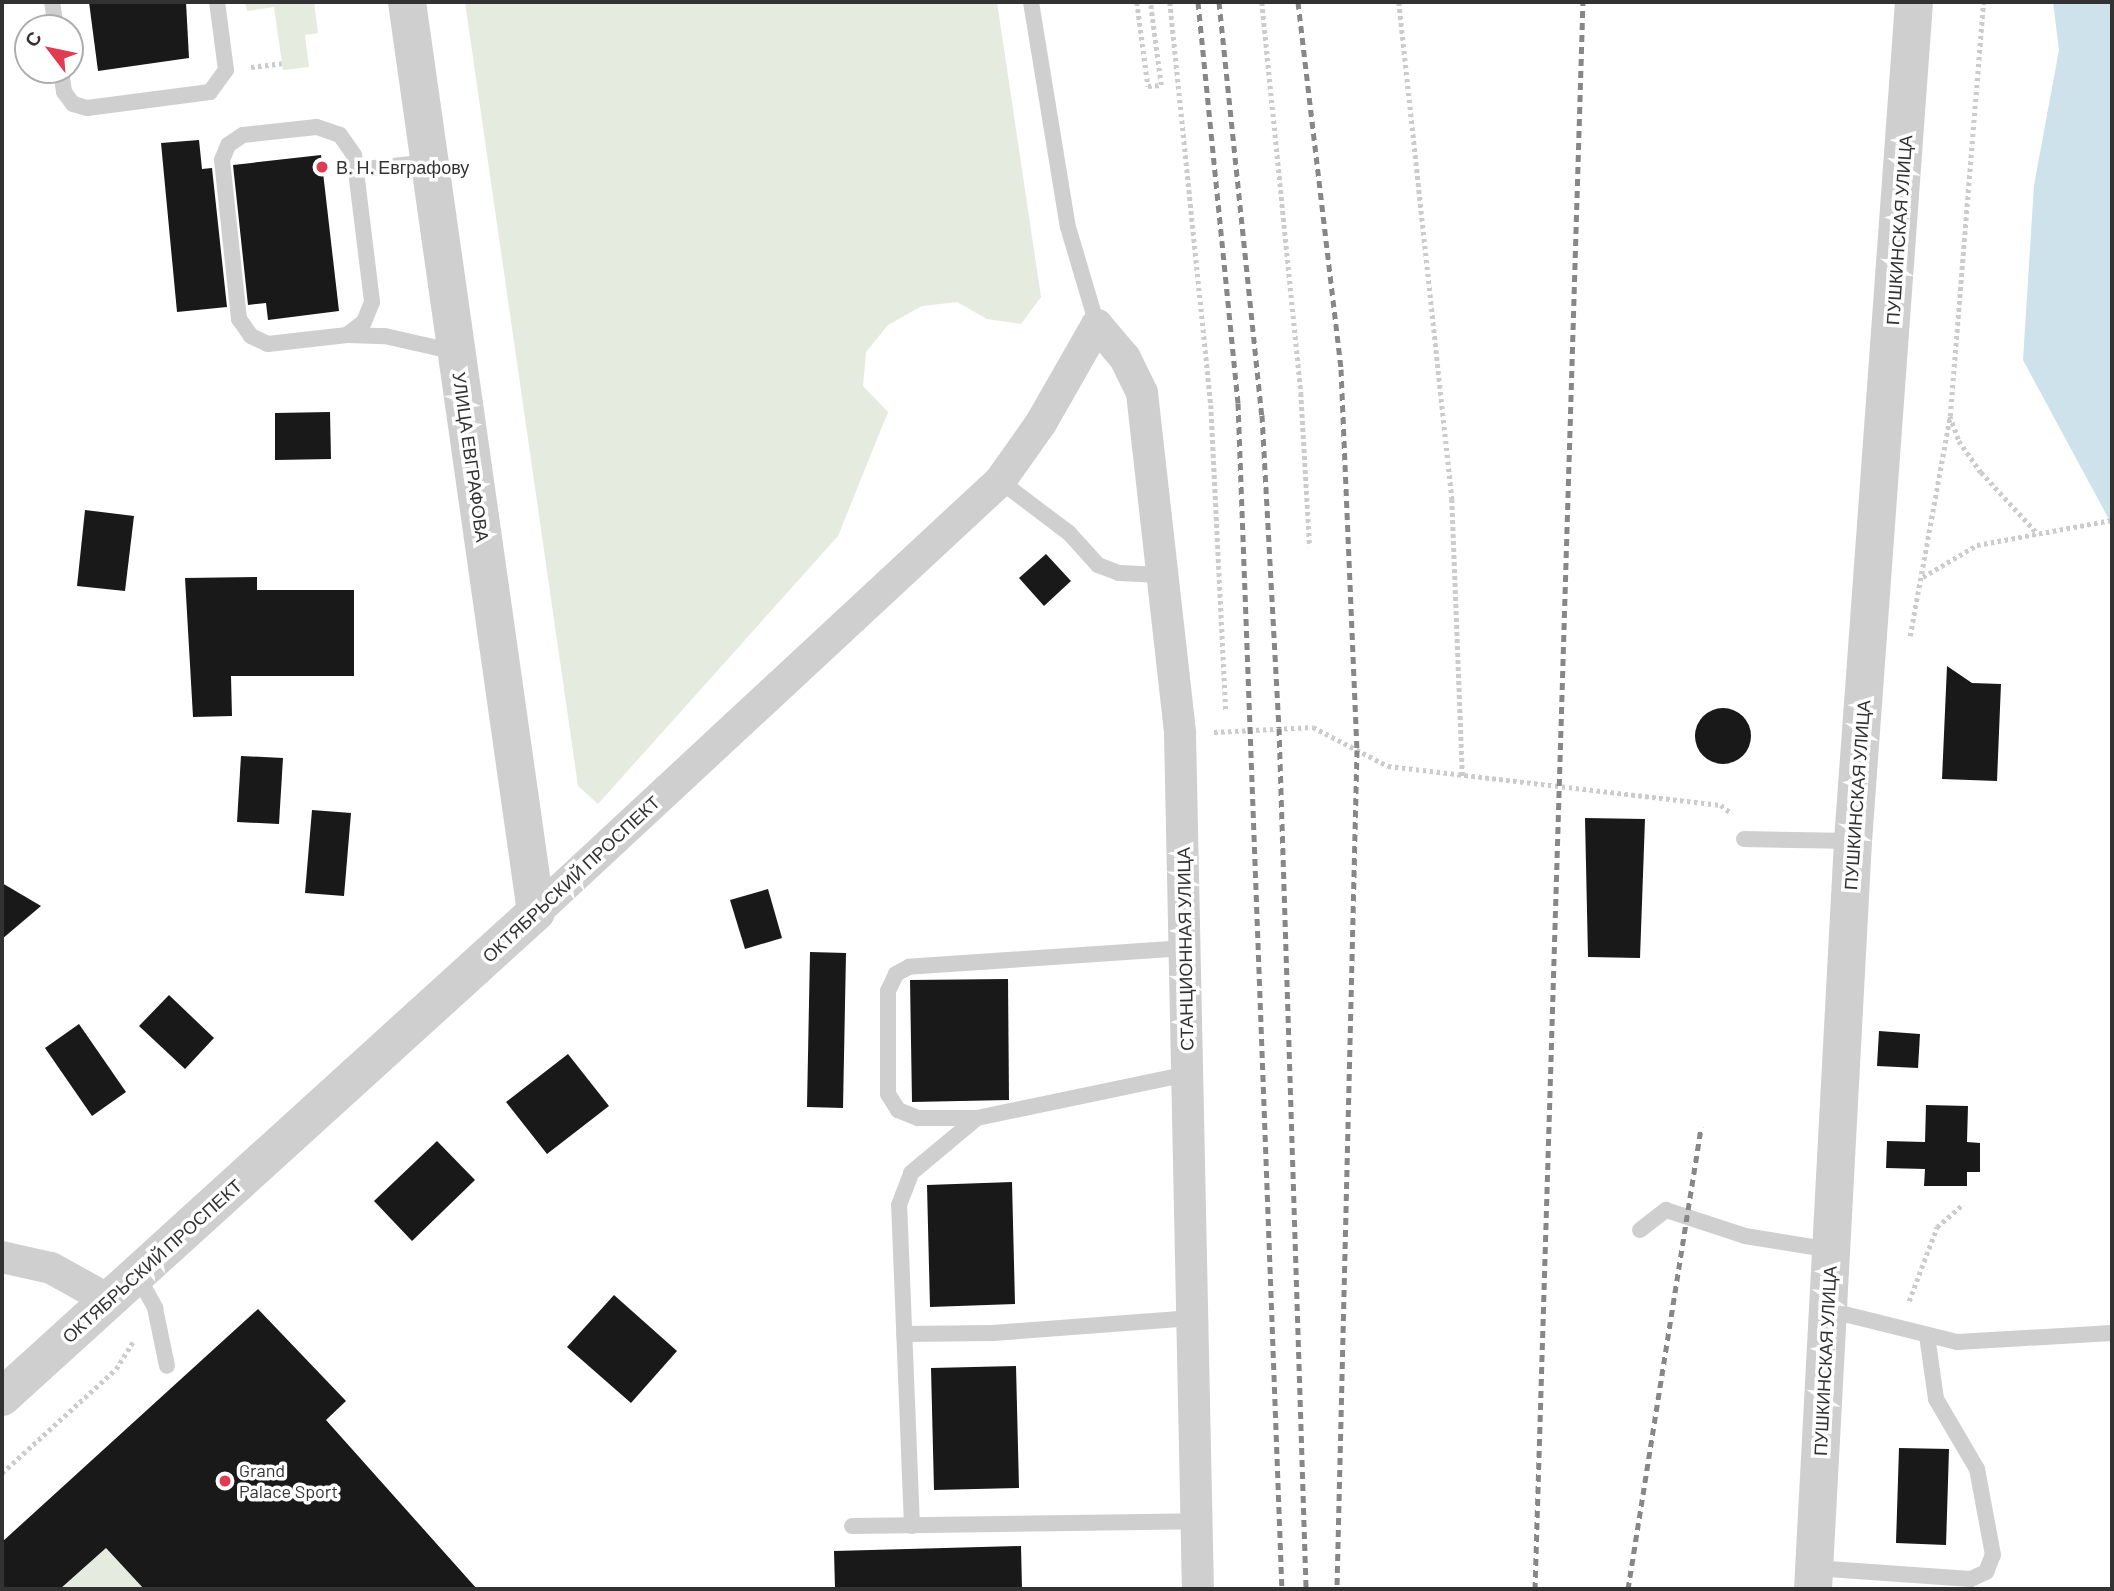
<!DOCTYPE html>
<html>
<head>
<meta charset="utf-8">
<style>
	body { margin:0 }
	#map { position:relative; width:2114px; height:1591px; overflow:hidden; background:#fff; font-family:Barlow,sans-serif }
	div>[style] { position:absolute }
	.green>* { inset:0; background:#e5ebde }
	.water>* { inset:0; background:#cee2ec }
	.building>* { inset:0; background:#191919 }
	.round { border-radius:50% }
	.path>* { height:4.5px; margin-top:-2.25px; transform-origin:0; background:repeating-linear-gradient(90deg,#ccc 0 3.5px,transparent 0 7px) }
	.service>* { height:16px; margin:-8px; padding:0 8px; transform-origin:8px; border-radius:8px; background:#cfcfcf }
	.minor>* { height:32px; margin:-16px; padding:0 16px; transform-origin:16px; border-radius:16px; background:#cfcfcf }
	.tertiary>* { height:38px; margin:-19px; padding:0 19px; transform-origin:19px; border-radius:19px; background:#cfcfcf }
	.rail>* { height:5px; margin-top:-2.5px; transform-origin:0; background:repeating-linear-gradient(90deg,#878787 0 7px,transparent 0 12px) }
	.dots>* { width:19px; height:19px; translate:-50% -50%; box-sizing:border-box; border:4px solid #fff; border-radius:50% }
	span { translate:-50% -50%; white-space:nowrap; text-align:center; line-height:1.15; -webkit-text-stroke:7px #fff; paint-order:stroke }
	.poi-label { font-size:18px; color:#323232 }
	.left { translate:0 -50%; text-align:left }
	.street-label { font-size:18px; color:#323232 }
	.frame { position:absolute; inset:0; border:4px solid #323232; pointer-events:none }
	.north { position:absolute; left:14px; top:14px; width:70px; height:70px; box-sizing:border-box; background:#fff; border:2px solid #adadad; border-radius:50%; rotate:302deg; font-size:19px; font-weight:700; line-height:28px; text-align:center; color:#323232 }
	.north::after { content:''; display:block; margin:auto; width:24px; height:32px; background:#e13b51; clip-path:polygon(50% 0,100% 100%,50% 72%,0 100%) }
</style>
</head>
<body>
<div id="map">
	<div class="green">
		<i style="clip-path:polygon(245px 2px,314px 2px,318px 33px,305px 35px,309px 67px,283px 70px,274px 7px,247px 11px)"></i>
		<i style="clip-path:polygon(465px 2px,997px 2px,1041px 297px,1021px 324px,987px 319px,957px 302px,922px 306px,888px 325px,866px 352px,863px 386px,888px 412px,838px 536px,598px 804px,578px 786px)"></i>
		<i style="clip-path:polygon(106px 1548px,144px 1589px,60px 1589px)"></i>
	</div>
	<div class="water">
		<i style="clip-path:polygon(2053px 2px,2112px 2px,2112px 525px,2023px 360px,2034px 185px,2059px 50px)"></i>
	</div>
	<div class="building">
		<i style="clip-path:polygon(89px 2px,186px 2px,189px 58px,98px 71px)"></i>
		<i style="clip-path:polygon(199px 140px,202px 169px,212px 168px,227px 307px,177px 312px,161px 143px)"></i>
		<i style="clip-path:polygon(321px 155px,339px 311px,268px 320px,266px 303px,248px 305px,233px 165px)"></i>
		<i style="clip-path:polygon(330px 412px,331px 459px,275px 460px,275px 413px)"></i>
		<i style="clip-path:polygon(85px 510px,134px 516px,125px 591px,77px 586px)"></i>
		<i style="clip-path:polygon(1046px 554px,1071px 581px,1044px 606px,1019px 578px)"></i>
		<i style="clip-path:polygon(257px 577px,257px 590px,354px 590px,354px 676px,231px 676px,232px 716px,193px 717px,185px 578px)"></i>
		<i style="clip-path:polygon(1947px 666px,1972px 683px,2001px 684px,1997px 781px,1942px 779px)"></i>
		<i class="round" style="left:1695px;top:708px;width:56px;height:56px"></i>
		<i style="clip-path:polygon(241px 756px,283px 758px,279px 824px,237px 822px)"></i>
		<i style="clip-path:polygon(312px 810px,351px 813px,344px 896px,305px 893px)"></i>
		<i style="clip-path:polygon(1585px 818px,1645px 819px,1640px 958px,1588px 957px)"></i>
		<i style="clip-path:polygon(2px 883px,41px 906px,2px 939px)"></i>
		<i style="clip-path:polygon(768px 889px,782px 938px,745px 949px,730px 900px)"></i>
		<i style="clip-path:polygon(810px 952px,846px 953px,843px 1108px,807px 1107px)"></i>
		<i style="clip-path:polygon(1008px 979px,1009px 1100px,912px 1102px,910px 980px)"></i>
		<i style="clip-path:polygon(169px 995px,214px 1038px,185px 1069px,139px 1026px)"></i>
		<i style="clip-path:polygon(79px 1024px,126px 1092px,92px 1116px,45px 1048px)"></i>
		<i style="clip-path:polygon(1879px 1031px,1920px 1034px,1918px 1068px,1877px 1066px)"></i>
		<i style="clip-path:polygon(568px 1054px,609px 1106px,547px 1154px,506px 1102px)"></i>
		<i style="clip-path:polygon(1926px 1105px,1968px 1106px,1967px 1142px,1980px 1143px,1980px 1172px,1967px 1172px,1967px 1186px,1924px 1186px,1925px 1169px,1886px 1168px,1887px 1141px,1925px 1142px)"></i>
		<i style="clip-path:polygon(437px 1141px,475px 1180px,412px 1241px,374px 1201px)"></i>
		<i style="clip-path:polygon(1012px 1182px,1015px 1304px,930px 1307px,927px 1185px)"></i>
		<i style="clip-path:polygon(614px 1295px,677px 1351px,631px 1403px,567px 1347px)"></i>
		<i style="clip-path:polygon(258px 1309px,346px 1401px,326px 1420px,477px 1589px,144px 1589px,106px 1548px,60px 1589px,2px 1589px,2px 1542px)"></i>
		<i style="clip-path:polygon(1016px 1366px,1019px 1488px,934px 1490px,931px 1368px)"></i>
		<i style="clip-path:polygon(1899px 1448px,1949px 1449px,1946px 1545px,1896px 1543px)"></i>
		<i style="clip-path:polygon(1021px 1546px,1022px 1589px,835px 1589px,834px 1551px)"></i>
	</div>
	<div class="path">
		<i style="left:1137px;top:2px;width:85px;rotate:82.5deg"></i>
		<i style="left:1148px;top:86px;width:13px;rotate:-4deg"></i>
		<i style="left:1161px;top:85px;width:84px;rotate:-97.5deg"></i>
		<i style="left:1170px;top:2px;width:405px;rotate:84.2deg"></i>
		<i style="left:1211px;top:405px;width:305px;rotate:87.2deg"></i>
		<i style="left:1262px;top:2px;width:393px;rotate:84.3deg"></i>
		<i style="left:1301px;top:393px;width:154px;rotate:86.7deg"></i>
		<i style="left:1399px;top:2px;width:500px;rotate:83.9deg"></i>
		<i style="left:1452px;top:499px;width:280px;rotate:87.8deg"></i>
		<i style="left:251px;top:67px;width:31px;rotate:-7deg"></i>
		<i style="left:1950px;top:416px;width:27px;rotate:70deg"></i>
		<i style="left:1959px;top:441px;width:38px;rotate:55deg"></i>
		<i style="left:1981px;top:472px;width:84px;rotate:47.4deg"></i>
		<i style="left:1923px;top:577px;width:63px;rotate:-30.7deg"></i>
		<i style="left:1977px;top:545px;width:137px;rotate:-10.5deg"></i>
		<i style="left:1910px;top:636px;width:224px;rotate:-79.7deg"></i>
		<i style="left:1950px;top:416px;width:415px;rotate:-85.4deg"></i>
		<i style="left:1214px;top:732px;width:99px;rotate:-2.9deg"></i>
		<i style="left:1313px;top:727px;width:85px;rotate:27.5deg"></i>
		<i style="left:1388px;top:766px;width:335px;rotate:6.7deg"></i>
		<i style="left:1721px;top:805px;width:14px;rotate:39deg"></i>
		<i style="left:1909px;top:1301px;width:79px;rotate:-69.3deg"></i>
		<i style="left:1937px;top:1227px;width:35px;rotate:-41deg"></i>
		<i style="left:2px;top:1473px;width:154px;rotate:-42.4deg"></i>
		<i style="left:116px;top:1369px;width:34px;rotate:-58deg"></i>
	</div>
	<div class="service">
		<i style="left:52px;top:2px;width:26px;rotate:81deg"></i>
		<i style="left:1031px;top:2px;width:228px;rotate:80.7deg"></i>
		<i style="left:1068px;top:227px;width:102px;rotate:73.5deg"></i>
		<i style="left:61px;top:70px;width:22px;rotate:82deg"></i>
		<i style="left:64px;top:92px;width:15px;rotate:53deg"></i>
		<i style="left:73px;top:104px;width:15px;rotate:16deg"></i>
		<i style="left:87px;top:108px;width:124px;rotate:-7.4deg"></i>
		<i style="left:210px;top:92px;width:27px;rotate:-54deg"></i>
		<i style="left:226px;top:70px;width:69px;rotate:-97.5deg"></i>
		<i style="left:317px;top:127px;width:24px;rotate:19deg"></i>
		<i style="left:340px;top:135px;width:24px;rotate:55deg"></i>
		<i style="left:354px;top:155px;width:148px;rotate:83deg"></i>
		<i style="left:372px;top:302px;width:22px;rotate:112deg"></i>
		<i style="left:364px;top:322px;width:21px;rotate:143deg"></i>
		<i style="left:347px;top:335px;width:80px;rotate:173.5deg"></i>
		<i style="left:268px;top:344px;width:19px;rotate:-155deg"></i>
		<i style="left:251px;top:336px;width:21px;rotate:-125deg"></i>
		<i style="left:239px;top:319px;width:160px;rotate:-96.1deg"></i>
		<i style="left:222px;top:160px;width:16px;rotate:-68deg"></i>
		<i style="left:228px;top:145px;width:18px;rotate:-34deg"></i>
		<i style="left:243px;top:135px;width:74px;rotate:-6.2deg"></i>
		<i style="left:356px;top:170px;width:74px;rotate:-6.2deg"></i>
		<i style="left:347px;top:335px;width:38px;rotate:2deg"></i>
		<i style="left:385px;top:336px;width:72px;rotate:12.9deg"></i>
		<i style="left:1000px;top:481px;width:86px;rotate:37deg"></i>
		<i style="left:1069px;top:533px;width:43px;rotate:47.8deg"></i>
		<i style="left:1098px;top:565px;width:22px;rotate:21deg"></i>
		<i style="left:1119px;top:573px;width:43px;rotate:2.7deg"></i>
		<i style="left:1744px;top:839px;width:109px;rotate:1.1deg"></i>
		<i style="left:1185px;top:948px;width:277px;rotate:176.1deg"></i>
		<i style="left:909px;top:967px;width:15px;rotate:152deg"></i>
		<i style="left:896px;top:974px;width:19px;rotate:115deg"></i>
		<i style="left:888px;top:991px;width:103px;rotate:90deg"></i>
		<i style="left:888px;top:1094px;width:19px;rotate:58deg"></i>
		<i style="left:898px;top:1110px;width:22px;rotate:22deg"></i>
		<i style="left:918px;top:1118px;width:59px"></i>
		<i style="left:977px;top:1118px;width:215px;rotate:-11.8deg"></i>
		<i style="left:1640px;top:1230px;width:33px;rotate:-38deg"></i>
		<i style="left:1666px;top:1210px;width:83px;rotate:18.2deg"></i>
		<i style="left:1745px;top:1236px;width:87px;rotate:9.2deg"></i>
		<i style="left:137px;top:1275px;width:38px;rotate:61deg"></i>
		<i style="left:155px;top:1308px;width:59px;rotate:78.3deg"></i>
		<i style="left:1828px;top:1310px;width:133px;rotate:13.9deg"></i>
		<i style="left:1957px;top:1342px;width:155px;rotate:-3.3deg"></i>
		<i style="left:904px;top:1334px;width:89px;rotate:-0.6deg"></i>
		<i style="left:993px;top:1333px;width:200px;rotate:-4.3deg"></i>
		<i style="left:852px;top:1526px;width:345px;rotate:-0.8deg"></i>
		<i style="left:912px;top:1526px;width:321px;rotate:-92.3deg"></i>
		<i style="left:899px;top:1205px;width:34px;rotate:-69deg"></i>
		<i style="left:911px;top:1173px;width:86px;rotate:-39.8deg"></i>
		<i style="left:1814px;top:1568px;width:157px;rotate:4deg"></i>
		<i style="left:1971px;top:1579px;width:17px;rotate:-25deg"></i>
		<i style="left:1986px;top:1572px;width:18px;rotate:-68deg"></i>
		<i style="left:1993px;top:1555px;width:87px;rotate:-100.5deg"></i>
		<i style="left:1977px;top:1469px;width:81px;rotate:-120.4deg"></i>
		<i style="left:1936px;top:1399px;width:64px;rotate:-98.1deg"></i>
	</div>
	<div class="minor">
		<i style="left:536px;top:912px;width:633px;rotate:-42.89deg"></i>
		<i style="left:1000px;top:481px;width:71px;rotate:-54.7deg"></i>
		<i style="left:1041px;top:423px;width:113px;rotate:-60.3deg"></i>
		<i style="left:1097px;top:325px;width:43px;rotate:49.7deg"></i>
		<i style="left:1125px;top:358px;width:39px;rotate:64deg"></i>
		<i style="left:1142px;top:393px;width:342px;rotate:83.6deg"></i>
		<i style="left:1180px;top:733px;width:856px;rotate:88.8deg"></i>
		<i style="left:2px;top:1257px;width:50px;rotate:12.7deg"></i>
		<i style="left:51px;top:1268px;width:66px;rotate:28.9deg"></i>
	</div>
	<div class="tertiary">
		<i style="left:2px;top:1397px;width:721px;rotate:-42.25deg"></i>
		<i style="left:536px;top:912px;width:919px;rotate:-98.07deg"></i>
		<i style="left:1813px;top:1589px;width:749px;rotate:-86.94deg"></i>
		<i style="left:1853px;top:841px;width:841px;rotate:-85.84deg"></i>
	</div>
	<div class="rail">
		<i style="left:1198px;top:2px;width:403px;rotate:84.3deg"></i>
		<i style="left:1238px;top:403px;width:1187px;rotate:87.88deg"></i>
		<i style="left:1219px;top:2px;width:415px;rotate:84.1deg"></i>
		<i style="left:1262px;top:415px;width:313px;rotate:86.9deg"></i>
		<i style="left:1279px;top:728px;width:861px;rotate:88.2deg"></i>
		<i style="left:1298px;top:2px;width:370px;rotate:83.3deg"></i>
		<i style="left:1341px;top:369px;width:381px;rotate:87.6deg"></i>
		<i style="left:1357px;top:750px;width:839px;rotate:91.37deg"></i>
		<i style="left:1535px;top:1589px;width:1588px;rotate:-88.27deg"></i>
		<i style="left:1628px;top:1589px;width:468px;rotate:-81deg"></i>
	</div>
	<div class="dots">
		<i style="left:322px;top:167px;background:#e13b51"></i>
		<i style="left:225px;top:1481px;background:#e13b51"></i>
	</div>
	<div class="poi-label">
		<span class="left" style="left:336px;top:167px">В. Н. Евграфову</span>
		<span class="left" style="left:239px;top:1481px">Grand<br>Palace Sport</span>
	</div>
	<div class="street-label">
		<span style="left:1899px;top:230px;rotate:-86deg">ПУШКИНСКАЯ УЛИЦА</span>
		<span style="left:471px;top:457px;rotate:82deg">УЛИЦА ЕВГРАФОВА</span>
		<span style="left:1857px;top:795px;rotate:-86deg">ПУШКИНСКАЯ УЛИЦА</span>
		<span style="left:571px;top:879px;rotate:-43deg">ОКТЯБРЬСКИЙ ПРОСПЕКТ</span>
		<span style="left:1185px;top:949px;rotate:-91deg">СТАНЦИОННАЯ УЛИЦА</span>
		<span style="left:152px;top:1261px;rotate:-42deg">ОКТЯБРЬСКИЙ ПРОСПЕКТ</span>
		<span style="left:1825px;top:1361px;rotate:-87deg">ПУШКИНСКАЯ УЛИЦА</span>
	</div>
	<div class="frame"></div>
	<div class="north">С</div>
</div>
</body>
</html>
